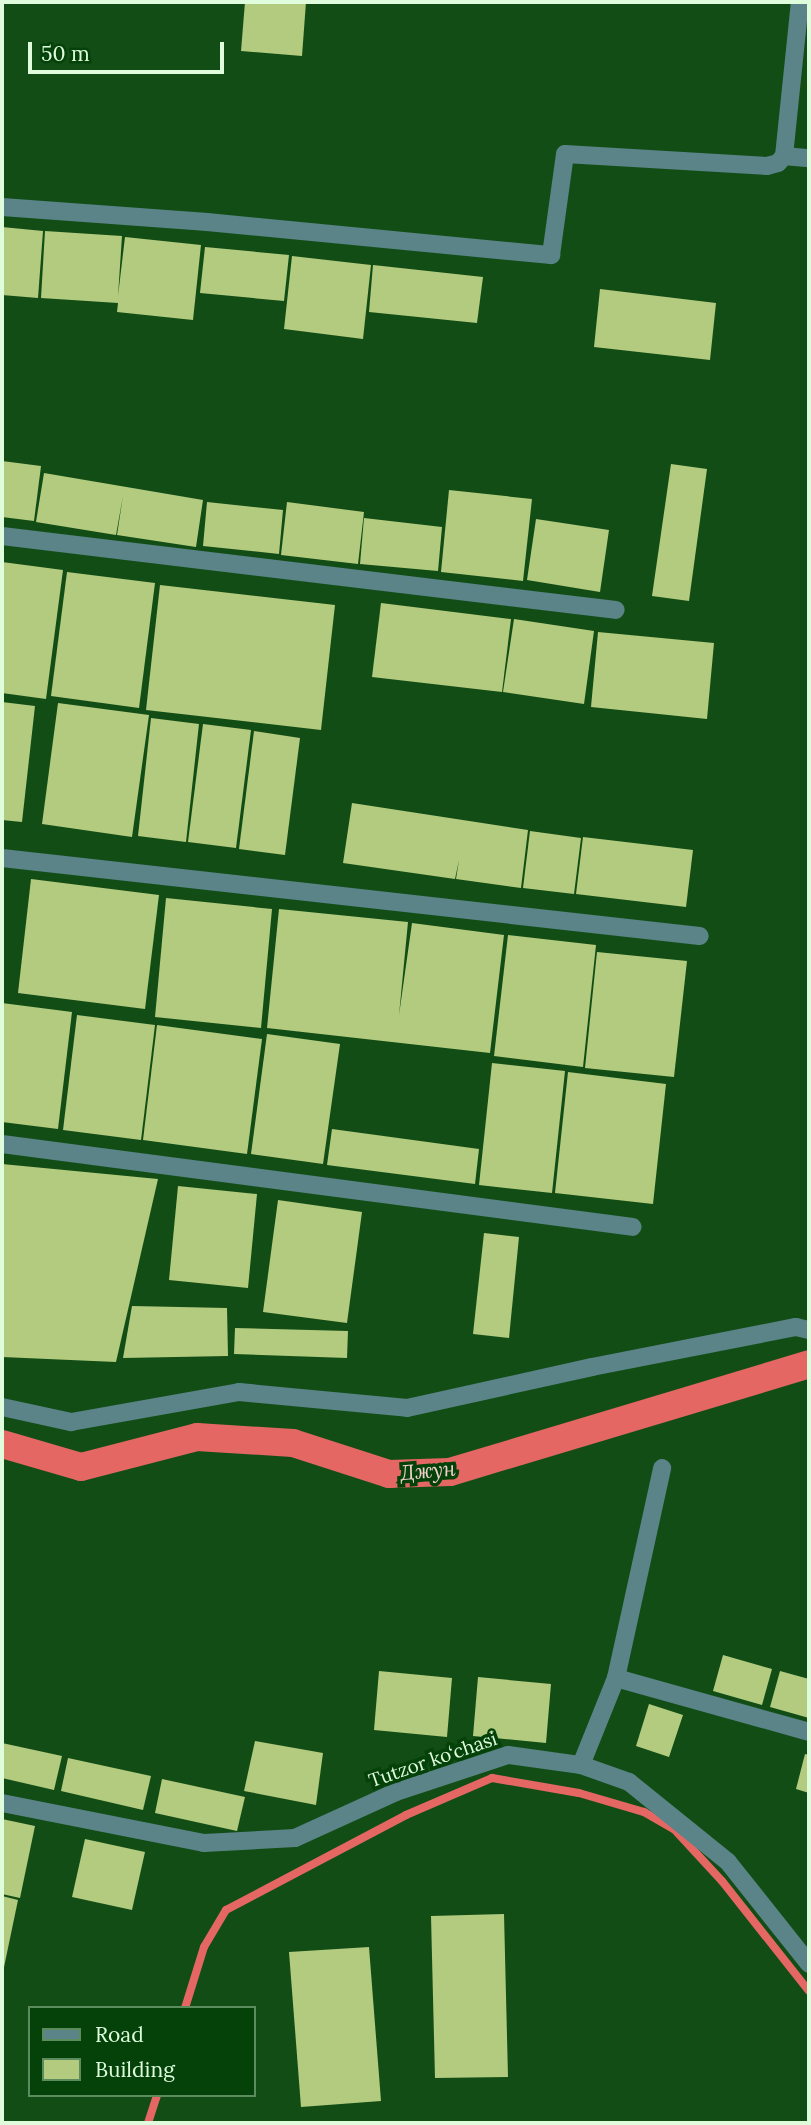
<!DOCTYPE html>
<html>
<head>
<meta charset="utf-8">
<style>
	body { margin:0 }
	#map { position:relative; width:811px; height:2125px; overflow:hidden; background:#134d16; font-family:Lora,serif }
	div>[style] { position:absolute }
	.stream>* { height:8px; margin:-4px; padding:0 4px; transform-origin:4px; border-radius:4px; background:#e46764 }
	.canal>* { height:28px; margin:-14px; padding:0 14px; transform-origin:14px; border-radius:14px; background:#e46764 }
	.building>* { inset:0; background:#b2cb7f }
	.minor>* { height:18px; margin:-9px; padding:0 9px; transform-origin:9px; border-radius:9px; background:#5a8488 }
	span { translate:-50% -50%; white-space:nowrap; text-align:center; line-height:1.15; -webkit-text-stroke:7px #044209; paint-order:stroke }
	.street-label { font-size:19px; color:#dffcdd }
	.water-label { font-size:21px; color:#f1d0cd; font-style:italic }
	.frame { position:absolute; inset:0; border:4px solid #dffcdd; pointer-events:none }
	.legend { position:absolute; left:28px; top:2006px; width:228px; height:91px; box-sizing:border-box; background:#044209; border:2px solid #5c8c5e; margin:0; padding:9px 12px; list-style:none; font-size:21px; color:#dffcdd }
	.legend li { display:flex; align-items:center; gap:14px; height:35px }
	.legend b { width:35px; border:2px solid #5c8c5e }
	.scale { position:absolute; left:28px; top:42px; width:196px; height:32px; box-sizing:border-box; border:4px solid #dffcdd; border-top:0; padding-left:9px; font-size:21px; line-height:24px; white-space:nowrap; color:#dffcdd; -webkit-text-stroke:5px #044209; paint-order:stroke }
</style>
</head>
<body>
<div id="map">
	<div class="stream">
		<i style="left:185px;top:2008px;width:64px;rotate:-72.7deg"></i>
		<i style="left:204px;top:1947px;width:43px;rotate:-59.3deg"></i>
		<i style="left:226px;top:1910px;width:204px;rotate:-27.8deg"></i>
		<i style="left:406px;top:1815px;width:94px;rotate:-23.3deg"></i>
		<i style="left:492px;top:1778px;width:88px;rotate:9.8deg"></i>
		<i style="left:579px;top:1793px;width:68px;rotate:16.3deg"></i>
		<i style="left:644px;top:1812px;width:34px;rotate:30deg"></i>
		<i style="left:674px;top:1829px;width:71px;rotate:47.3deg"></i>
		<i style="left:722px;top:1881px;width:140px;rotate:51.7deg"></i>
		<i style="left:148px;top:2123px;width:29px;rotate:-72deg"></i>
	</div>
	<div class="canal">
		<i style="left:2px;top:1444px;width:82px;rotate:16.2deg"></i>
		<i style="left:81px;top:1467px;width:120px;rotate:-14.5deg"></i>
		<i style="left:197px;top:1437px;width:96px;rotate:3.6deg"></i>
		<i style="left:293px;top:1443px;width:101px;rotate:17.9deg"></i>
		<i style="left:389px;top:1474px;width:61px;rotate:-1.9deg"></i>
		<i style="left:450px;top:1472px;width:375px;rotate:-16.7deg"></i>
	</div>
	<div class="building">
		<i style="clip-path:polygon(245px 2px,306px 2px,302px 56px,241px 51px)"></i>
		<i style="clip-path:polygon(2px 227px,43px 231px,38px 298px,2px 295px)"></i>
		<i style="clip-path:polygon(45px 231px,122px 236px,118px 296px,125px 237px,201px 245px,193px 320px,117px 312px,118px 303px,41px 298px)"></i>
		<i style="clip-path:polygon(205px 247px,289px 255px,284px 301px,200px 293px)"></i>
		<i style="clip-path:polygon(292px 256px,371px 265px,363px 339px,284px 329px)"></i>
		<i style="clip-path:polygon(373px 265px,483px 277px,477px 323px,369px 312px)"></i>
		<i style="clip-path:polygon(600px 289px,716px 303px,710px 360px,594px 347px)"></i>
		<i style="clip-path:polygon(2px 461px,41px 466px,34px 521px,2px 517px)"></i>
		<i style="clip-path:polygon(671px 464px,707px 469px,689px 601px,652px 596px)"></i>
		<i style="clip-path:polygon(44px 473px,203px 500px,196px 547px,117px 535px,123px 496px,116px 535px,36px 522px)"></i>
		<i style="clip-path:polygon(449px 490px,532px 499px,523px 581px,441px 572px)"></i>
		<i style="clip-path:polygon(207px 502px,283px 510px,279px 554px,203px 546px)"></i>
		<i style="clip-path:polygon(287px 502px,364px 512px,358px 564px,281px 555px)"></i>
		<i style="clip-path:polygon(364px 518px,442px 527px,438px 571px,360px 564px)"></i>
		<i style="clip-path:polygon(536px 519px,609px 530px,600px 592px,527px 580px)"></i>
		<i style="clip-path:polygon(2px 562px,63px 570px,46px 699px,2px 693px)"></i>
		<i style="clip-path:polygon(67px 572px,155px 583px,139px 708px,51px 696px)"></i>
		<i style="clip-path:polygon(160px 585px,335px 605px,321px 730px,146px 710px)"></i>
		<i style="clip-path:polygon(381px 603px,511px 619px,502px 692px,372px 677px)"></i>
		<i style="clip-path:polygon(514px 619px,594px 631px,584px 704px,503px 692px)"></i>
		<i style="clip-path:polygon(598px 632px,714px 643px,707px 719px,591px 707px)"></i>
		<i style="clip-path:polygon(2px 702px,35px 706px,22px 822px,2px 820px)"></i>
		<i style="clip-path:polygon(58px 703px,149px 715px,132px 837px,42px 824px)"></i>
		<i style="clip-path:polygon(151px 718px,199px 724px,186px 842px,138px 836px)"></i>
		<i style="clip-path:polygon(203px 724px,251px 730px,236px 848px,188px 842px)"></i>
		<i style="clip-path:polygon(254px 731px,300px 738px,285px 855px,239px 849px)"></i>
		<i style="clip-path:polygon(352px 803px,528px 830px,521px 888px,456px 879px,459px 860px,455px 879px,343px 863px)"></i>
		<i style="clip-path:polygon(530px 831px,581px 838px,574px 894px,523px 888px)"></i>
		<i style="clip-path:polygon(583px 837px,693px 850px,686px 907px,576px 894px)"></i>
		<i style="clip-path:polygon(31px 879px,159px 895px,145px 1009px,18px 993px)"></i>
		<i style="clip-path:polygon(166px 898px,272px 909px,261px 1028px,155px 1017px)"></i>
		<i style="clip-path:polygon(279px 909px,408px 922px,399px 1015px,412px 923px,504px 935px,490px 1053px,267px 1028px)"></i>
		<i style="clip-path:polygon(508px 935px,596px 945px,583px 1067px,494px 1056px)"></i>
		<i style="clip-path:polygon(597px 952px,687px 961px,674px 1077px,585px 1068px)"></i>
		<i style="clip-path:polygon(2px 1003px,72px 1012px,58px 1129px,2px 1122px)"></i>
		<i style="clip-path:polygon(77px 1015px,155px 1025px,141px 1140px,63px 1130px)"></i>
		<i style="clip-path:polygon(157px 1025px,262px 1039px,247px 1154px,143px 1140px)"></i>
		<i style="clip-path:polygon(267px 1034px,340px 1044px,323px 1164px,251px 1154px)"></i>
		<i style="clip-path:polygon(492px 1063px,565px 1071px,552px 1193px,479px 1185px)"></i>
		<i style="clip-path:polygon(568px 1072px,666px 1084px,653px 1204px,555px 1193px)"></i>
		<i style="clip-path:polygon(332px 1129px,479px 1149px,475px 1184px,327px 1165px)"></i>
		<i style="clip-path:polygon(2px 1164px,158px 1179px,116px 1362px,2px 1357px)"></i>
		<i style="clip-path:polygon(178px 1186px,257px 1194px,248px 1288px,169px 1280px)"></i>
		<i style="clip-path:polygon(278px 1200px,362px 1212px,347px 1323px,263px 1312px)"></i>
		<i style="clip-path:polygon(484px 1233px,519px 1237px,509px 1338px,473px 1334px)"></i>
		<i style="clip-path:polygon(132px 1306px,227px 1308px,228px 1356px,123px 1358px)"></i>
		<i style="clip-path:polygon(235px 1328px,348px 1331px,347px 1358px,234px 1354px)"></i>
		<i style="clip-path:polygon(723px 1655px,772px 1669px,762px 1705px,713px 1691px)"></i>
		<i style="clip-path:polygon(379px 1671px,452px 1678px,447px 1737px,374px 1730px)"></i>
		<i style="clip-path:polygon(780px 1671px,809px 1679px,809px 1718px,770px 1707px)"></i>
		<i style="clip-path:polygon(478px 1677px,551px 1684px,546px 1743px,473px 1736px)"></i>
		<i style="clip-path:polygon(649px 1704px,683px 1715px,669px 1757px,636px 1746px)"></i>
		<i style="clip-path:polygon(255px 1741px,323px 1753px,316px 1805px,244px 1791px)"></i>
		<i style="clip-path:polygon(2px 1743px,62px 1756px,54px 1790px,2px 1778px)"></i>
		<i style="clip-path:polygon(805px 1754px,809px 1755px,809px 1793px,796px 1789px)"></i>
		<i style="clip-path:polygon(68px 1758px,151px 1776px,143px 1810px,61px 1791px)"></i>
		<i style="clip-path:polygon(162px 1779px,245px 1797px,237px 1831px,155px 1813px)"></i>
		<i style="clip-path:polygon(2px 1819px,35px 1826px,20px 1898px,2px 1894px)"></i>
		<i style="clip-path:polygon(85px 1839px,145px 1852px,132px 1910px,72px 1897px)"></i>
		<i style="clip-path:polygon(2px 1896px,18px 1900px,3px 1972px,2px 1971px)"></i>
		<i style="clip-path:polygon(504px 1914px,508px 2077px,435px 2078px,431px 1916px)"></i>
		<i style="clip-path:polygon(369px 1947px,381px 2101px,301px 2107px,289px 1952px)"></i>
	</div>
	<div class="minor">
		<i style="left:784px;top:156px;width:25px;rotate:5deg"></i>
		<i style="left:2px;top:207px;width:206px;rotate:4.2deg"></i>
		<i style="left:207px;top:222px;width:346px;rotate:5.5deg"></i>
		<i style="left:551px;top:255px;width:102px;rotate:-82.1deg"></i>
		<i style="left:565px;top:154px;width:202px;rotate:3.4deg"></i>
		<i style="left:767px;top:166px;width:11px;rotate:-15deg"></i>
		<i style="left:778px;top:163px;width:9px;rotate:-49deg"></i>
		<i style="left:784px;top:156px;width:155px;rotate:-84.1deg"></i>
		<i style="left:2px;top:536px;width:618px;rotate:6.87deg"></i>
		<i style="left:2px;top:858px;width:702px;rotate:6.38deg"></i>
		<i style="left:2px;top:1144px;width:636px;rotate:7.49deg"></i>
		<i style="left:2px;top:1407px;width:71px;rotate:12.3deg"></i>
		<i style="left:71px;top:1422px;width:171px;rotate:-10.1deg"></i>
		<i style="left:239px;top:1392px;width:169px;rotate:5.4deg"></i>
		<i style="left:407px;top:1408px;width:189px;rotate:-12.5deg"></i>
		<i style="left:592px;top:1367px;width:208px;rotate:-11.1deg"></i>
		<i style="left:796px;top:1327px;width:13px;rotate:13deg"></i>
		<i style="left:616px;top:1678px;width:215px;rotate:-77.6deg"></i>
		<i style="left:581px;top:1765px;width:94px;rotate:-68.1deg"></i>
		<i style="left:616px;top:1678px;width:200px;rotate:15.6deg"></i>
		<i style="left:2px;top:1803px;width:206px;rotate:11.2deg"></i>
		<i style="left:204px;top:1843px;width:91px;rotate:-3.1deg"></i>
		<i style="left:295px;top:1838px;width:111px;rotate:-24.5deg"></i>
		<i style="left:396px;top:1792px;width:118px;rotate:-18.3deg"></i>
		<i style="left:508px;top:1755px;width:74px;rotate:7.8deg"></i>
		<i style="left:581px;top:1765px;width:51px;rotate:19.5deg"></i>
		<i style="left:629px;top:1782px;width:127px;rotate:38.9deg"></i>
		<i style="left:728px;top:1862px;width:130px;rotate:51.5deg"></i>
	</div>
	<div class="street-label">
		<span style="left:433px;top:1760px;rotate:-19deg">Tutzor ko‘chasi</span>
	</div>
	<div class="water-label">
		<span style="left:428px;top:1471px;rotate:-5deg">Джун</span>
	</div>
	<div class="frame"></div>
	<ul class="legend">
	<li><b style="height:9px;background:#5a8488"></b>Road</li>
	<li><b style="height:19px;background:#b2cb7f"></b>Building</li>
	</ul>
	<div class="scale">50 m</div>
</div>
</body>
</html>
